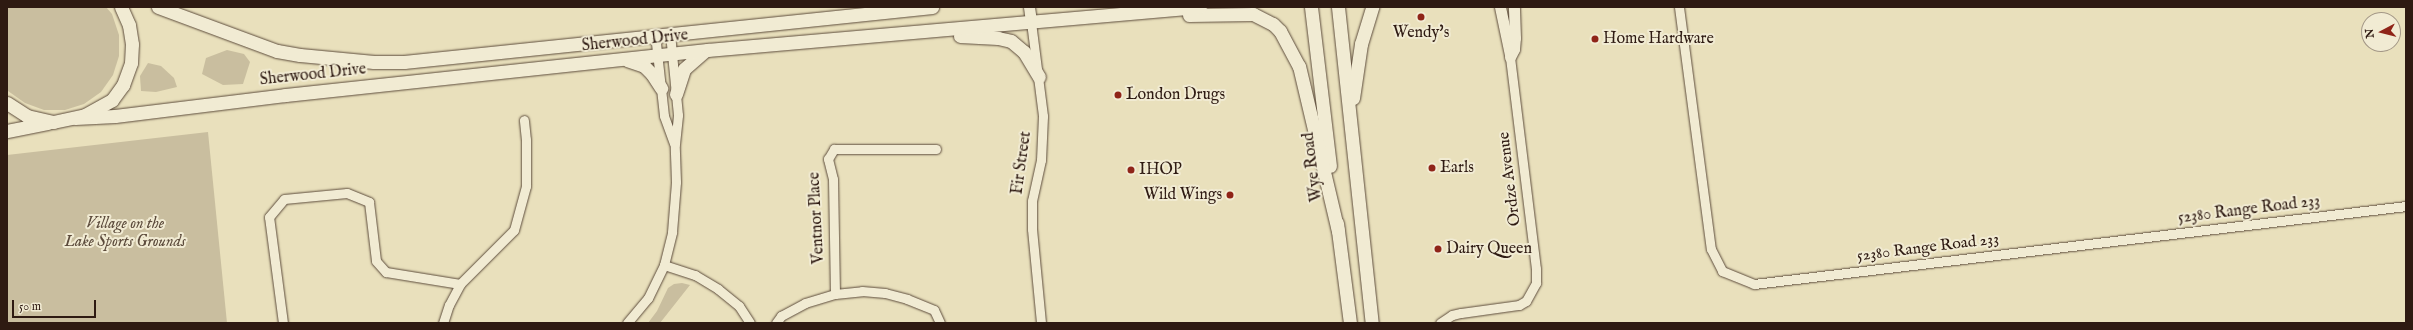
<!DOCTYPE html>
<html>
<head>
<meta charset="utf-8">
<style>
	body { margin:0 }
	#map { position:relative; width:2413px; height:330px; overflow:hidden; background:#e9e0bc; font-family:"IM FELL English",serif }
	div>[style] { position:absolute }
	.green>* { inset:0; background:#c9be9f }
	.roads { filter:drop-shadow(0 0 1px #5d4c3c) drop-shadow(0 0 1px #5d4c3c) }
	.minor>* { height:9px; margin:-4.5px; padding:0 4.5px; transform-origin:4.5px; border-radius:4.5px; background:#f1ebd3 }
	.tertiary>* { height:11px; margin:-5.5px; padding:0 5.5px; transform-origin:5.5px; border-radius:5.5px; background:#f1ebd3 }
	.secondary>* { height:13px; margin:-6.5px; padding:0 6.5px; transform-origin:6.5px; border-radius:6.5px; background:#f1ebd3 }
	.dots>* { width:11px; height:11px; translate:-50% -50%; box-sizing:border-box; border:2px solid #f1ebd3; border-radius:50% }
	span { translate:-50% -50%; white-space:nowrap; text-align:center; line-height:1.15; -webkit-text-stroke:4px #f1ebd3; paint-order:stroke }
	.poi-label { font-size:16px; color:#2e1a12 }
	.left { translate:0 -50%; text-align:left }
	.right { translate:-100% -50%; text-align:right }
	.street-label { font-size:16px; color:#2e1a12 }
	.park-label { font-size:16px; color:#5c4b3c; font-style:italic }
	.frame { position:absolute; inset:0; border:8px solid #2e1a12; pointer-events:none }
	.north { position:absolute; left:2361px; top:12px; width:40px; height:40px; box-sizing:border-box; background:#f1ebd3; border:1px solid #a39786; border-radius:50%; rotate:263deg; font-size:11px; font-weight:700; line-height:16px; text-align:center; color:#2e1a12 }
	.north::after { content:''; display:block; margin:auto; width:14px; height:18px; background:#8f2418; clip-path:polygon(50% 0,100% 100%,50% 72%,0 100%) }
	.scale { position:absolute; left:12px; top:300px; width:84px; height:18px; box-sizing:border-box; border:2px solid #2e1a12; border-top:0; padding-left:5px; font-size:12px; line-height:14px; white-space:nowrap; color:#2e1a12; -webkit-text-stroke:3px #f1ebd3; paint-order:stroke }
</style>
</head>
<body>
<div id="map">
	<div class="green">
		<i style="clip-path:polygon(7px 7px,106px 7px,112px 14px,119px 35px,119px 56px,113px 75px,101px 92px,84px 104px,65px 110px,44px 110px,25px 103px,8px 91px)"></i>
		<i style="clip-path:polygon(227px 50px,244px 54px,250px 62px,243px 84px,223px 85px,202px 74px,206px 58px)"></i>
		<i style="clip-path:polygon(148px 63px,161px 66px,174px 78px,177px 87px,156px 92px,141px 91px,140px 76px)"></i>
		<i style="clip-path:polygon(208px 132px,227px 323px,7px 323px,7px 155px)"></i>
		<i style="clip-path:polygon(682px 283px,690px 285px,660px 323px,648px 323px,657px 311px,668px 288px,674px 284px)"></i>
	</div>
	<div class="roads">
		<div class="minor">
			<i style="left:1679px;top:7px;width:244px;rotate:82.5deg"></i>
			<i style="left:1711px;top:249px;width:25px;rotate:63deg"></i>
			<i style="left:1722px;top:271px;width:35px;rotate:22deg"></i>
			<i style="left:1754px;top:284px;width:657px;rotate:-6.82deg"></i>
			<i style="left:1031px;top:22px;width:95px;rotate:82.7deg"></i>
			<i style="left:1043px;top:116px;width:44px;rotate:92.6deg"></i>
			<i style="left:1041px;top:160px;width:42px;rotate:102.4deg"></i>
			<i style="left:1032px;top:201px;width:28px;rotate:90deg"></i>
			<i style="left:1032px;top:229px;width:94px;rotate:84.5deg"></i>
			<i style="left:655px;top:34px;width:82px;rotate:83.7deg"></i>
			<i style="left:664px;top:116px;width:29px;rotate:70deg"></i>
			<i style="left:664px;top:265px;width:33px;rotate:18deg"></i>
			<i style="left:695px;top:275px;width:27px;rotate:31deg"></i>
			<i style="left:718px;top:289px;width:27px;rotate:39deg"></i>
			<i style="left:739px;top:306px;width:20px;rotate:57deg"></i>
			<i style="left:835px;top:294px;width:115px;rotate:-91deg"></i>
			<i style="left:833px;top:179px;width:21px;rotate:-104deg"></i>
			<i style="left:828px;top:159px;width:12px;rotate:-59deg"></i>
			<i style="left:834px;top:149px;width:102px"></i>
			<i style="left:283px;top:323px;width:107px;rotate:-97.5deg"></i>
			<i style="left:269px;top:217px;width:23px;rotate:-50deg"></i>
			<i style="left:284px;top:199px;width:63px;rotate:-5.4deg"></i>
			<i style="left:347px;top:193px;width:24px;rotate:22deg"></i>
			<i style="left:369px;top:202px;width:59px;rotate:83.2deg"></i>
			<i style="left:376px;top:261px;width:15px;rotate:48deg"></i>
			<i style="left:386px;top:272px;width:75px;rotate:9.2deg"></i>
			<i style="left:443px;top:323px;width:19px;rotate:-72deg"></i>
			<i style="left:449px;top:305px;width:24px;rotate:-62deg"></i>
			<i style="left:460px;top:284px;width:76px;rotate:-45deg"></i>
			<i style="left:514px;top:230px;width:46px;rotate:-74.7deg"></i>
			<i style="left:526px;top:186px;width:46px;rotate:-90deg"></i>
			<i style="left:526px;top:140px;width:20px;rotate:-96deg"></i>
			<i style="left:627px;top:323px;width:33px;rotate:-50deg"></i>
			<i style="left:648px;top:298px;width:37px;rotate:-64deg"></i>
			<i style="left:664px;top:265px;width:34px;rotate:-76deg"></i>
			<i style="left:672px;top:232px;width:50px;rotate:-85.4deg"></i>
			<i style="left:676px;top:182px;width:38px;rotate:-92deg"></i>
			<i style="left:675px;top:144px;width:29px;rotate:-84deg"></i>
			<i style="left:678px;top:115px;width:82px;rotate:-95.6deg"></i>
			<i style="left:776px;top:323px;width:9px;rotate:-54deg"></i>
			<i style="left:781px;top:316px;width:27px;rotate:-28deg"></i>
			<i style="left:805px;top:303px;width:31px;rotate:-17deg"></i>
			<i style="left:835px;top:294px;width:27px;rotate:-6deg"></i>
			<i style="left:862px;top:291px;width:23px;rotate:5deg"></i>
			<i style="left:885px;top:293px;width:23px;rotate:15deg"></i>
			<i style="left:907px;top:299px;width:29px;rotate:22deg"></i>
			<i style="left:934px;top:310px;width:14px;rotate:65deg"></i>
			<i style="left:1440px;top:323px;width:14px;rotate:-34deg"></i>
			<i style="left:1452px;top:315px;width:9px;rotate:-13deg"></i>
			<i style="left:1461px;top:313px;width:59px;rotate:-7.9deg"></i>
			<i style="left:1519px;top:305px;width:8px;rotate:-30deg"></i>
			<i style="left:1526px;top:301px;width:21px;rotate:-61deg"></i>
			<i style="left:1536px;top:283px;width:14px;rotate:-90deg"></i>
			<i style="left:1536px;top:269px;width:214px;rotate:-97deg"></i>
		</div>
		<div class="tertiary">
			<i style="left:1029px;top:7px;width:15px;rotate:82deg"></i>
			<i style="left:1500px;top:7px;width:49px;rotate:78.2deg"></i>
			<i style="left:1510px;top:57px;width:9px;rotate:-63deg"></i>
			<i style="left:1514px;top:49px;width:11px;rotate:-85deg"></i>
			<i style="left:1515px;top:38px;width:31px;rotate:-92deg"></i>
		</div>
		<div class="secondary">
			<i style="left:158px;top:7px;width:127px;rotate:20.3deg"></i>
			<i style="left:277px;top:51px;width:23px;rotate:10deg"></i>
			<i style="left:300px;top:55px;width:74px;rotate:5.4deg"></i>
			<i style="left:374px;top:62px;width:30px"></i>
			<i style="left:404px;top:62px;width:531px;rotate:-5.95deg"></i>
			<i style="left:1311px;top:7px;width:160px;rotate:83.2deg"></i>
			<i style="left:1338px;top:7px;width:318px;rotate:83.9deg"></i>
			<i style="left:1189px;top:15px;width:64px;rotate:-0.9deg"></i>
			<i style="left:1253px;top:14px;width:22px;rotate:27deg"></i>
			<i style="left:1273px;top:24px;width:10px;rotate:45deg"></i>
			<i style="left:1280px;top:31px;width:40px;rotate:62deg"></i>
			<i style="left:1299px;top:66px;width:170px;rotate:76.7deg"></i>
			<i style="left:960px;top:36px;width:38px;rotate:3deg"></i>
			<i style="left:998px;top:38px;width:13px;rotate:13deg"></i>
			<i style="left:1011px;top:41px;width:17px;rotate:40deg"></i>
			<i style="left:1024px;top:52px;width:29px;rotate:59deg"></i>
			<i style="left:627px;top:60px;width:18px;rotate:19deg"></i>
			<i style="left:644px;top:66px;width:11px;rotate:45deg"></i>
			<i style="left:652px;top:74px;width:17px;rotate:57deg"></i>
			<i style="left:676px;top:94px;width:26px;rotate:-72deg"></i>
			<i style="left:684px;top:69px;width:28px;rotate:-41deg"></i>
			<i style="left:1353px;top:98px;width:55px;rotate:-81.6deg"></i>
			<i style="left:1361px;top:44px;width:39px;rotate:-73deg"></i>
			<i style="left:7px;top:103px;width:24px;rotate:33deg"></i>
			<i style="left:27px;top:116px;width:27px;rotate:13deg"></i>
			<i style="left:53px;top:122px;width:33px;rotate:-12deg"></i>
			<i style="left:85px;top:115px;width:31px;rotate:-29deg"></i>
			<i style="left:112px;top:100px;width:19px;rotate:-54deg"></i>
			<i style="left:123px;top:85px;width:23px;rotate:-70deg"></i>
			<i style="left:131px;top:63px;width:19px;rotate:-87deg"></i>
			<i style="left:132px;top:44px;width:19px;rotate:-99deg"></i>
			<i style="left:129px;top:25px;width:20px;rotate:-114deg"></i>
			<i style="left:75px;top:118px;width:40px;rotate:-2.9deg"></i>
			<i style="left:115px;top:116px;width:171px;rotate:-7deg"></i>
			<i style="left:285px;top:95px;width:425px;rotate:-6.1deg"></i>
			<i style="left:708px;top:50px;width:494px;rotate:-5deg"></i>
			<i style="left:7px;top:131px;width:42px;rotate:-11deg"></i>
			<i style="left:1337px;top:223px;width:101px;rotate:82.6deg"></i>
		</div>
	</div>
	<div class="dots">
		<i style="left:1421px;top:17px;background:#8f2418"></i>
		<i style="left:1595px;top:39px;background:#8f2418"></i>
		<i style="left:1118px;top:95px;background:#8f2418"></i>
		<i style="left:1432px;top:168px;background:#8f2418"></i>
		<i style="left:1131px;top:170px;background:#8f2418"></i>
		<i style="left:1230px;top:195px;background:#8f2418"></i>
		<i style="left:1438px;top:249px;background:#8f2418"></i>
	</div>
	<div class="poi-label">
		<span style="left:1421px;top:33px">Wendy's</span>
		<span class="left" style="left:1603px;top:39px">Home Hardware</span>
		<span class="left" style="left:1126px;top:95px">London Drugs</span>
		<span class="left" style="left:1440px;top:168px">Earls</span>
		<span class="left" style="left:1139px;top:170px">IHOP</span>
		<span class="right" style="left:1222px;top:195px">Wild Wings</span>
		<span class="left" style="left:1446px;top:249px">Dairy Queen</span>
	</div>
	<div class="street-label">
		<span style="left:635px;top:41px;rotate:-6deg">Sherwood Drive</span>
		<span style="left:313px;top:75px;rotate:-6deg">Sherwood Drive</span>
		<span style="left:1022px;top:163px;rotate:-82deg">Fir Street</span>
		<span style="left:1313px;top:167px;rotate:-97deg">Wye Road</span>
		<span style="left:1510px;top:179px;rotate:-97deg">Ordze Avenue</span>
		<span style="left:2249px;top:210px;rotate:-7deg">52380 Range Road 233</span>
		<span style="left:817px;top:218px;rotate:-93deg">Ventnor Place</span>
		<span style="left:1928px;top:248px;rotate:-7deg">52380 Range Road 233</span>
	</div>
	<div class="park-label">
		<span style="left:125px;top:233px">Village on the<br>Lake Sports Grounds</span>
	</div>
	<div class="frame"></div>
	<div class="north">N</div>
	<div class="scale">50 m</div>
</div>
</body>
</html>
